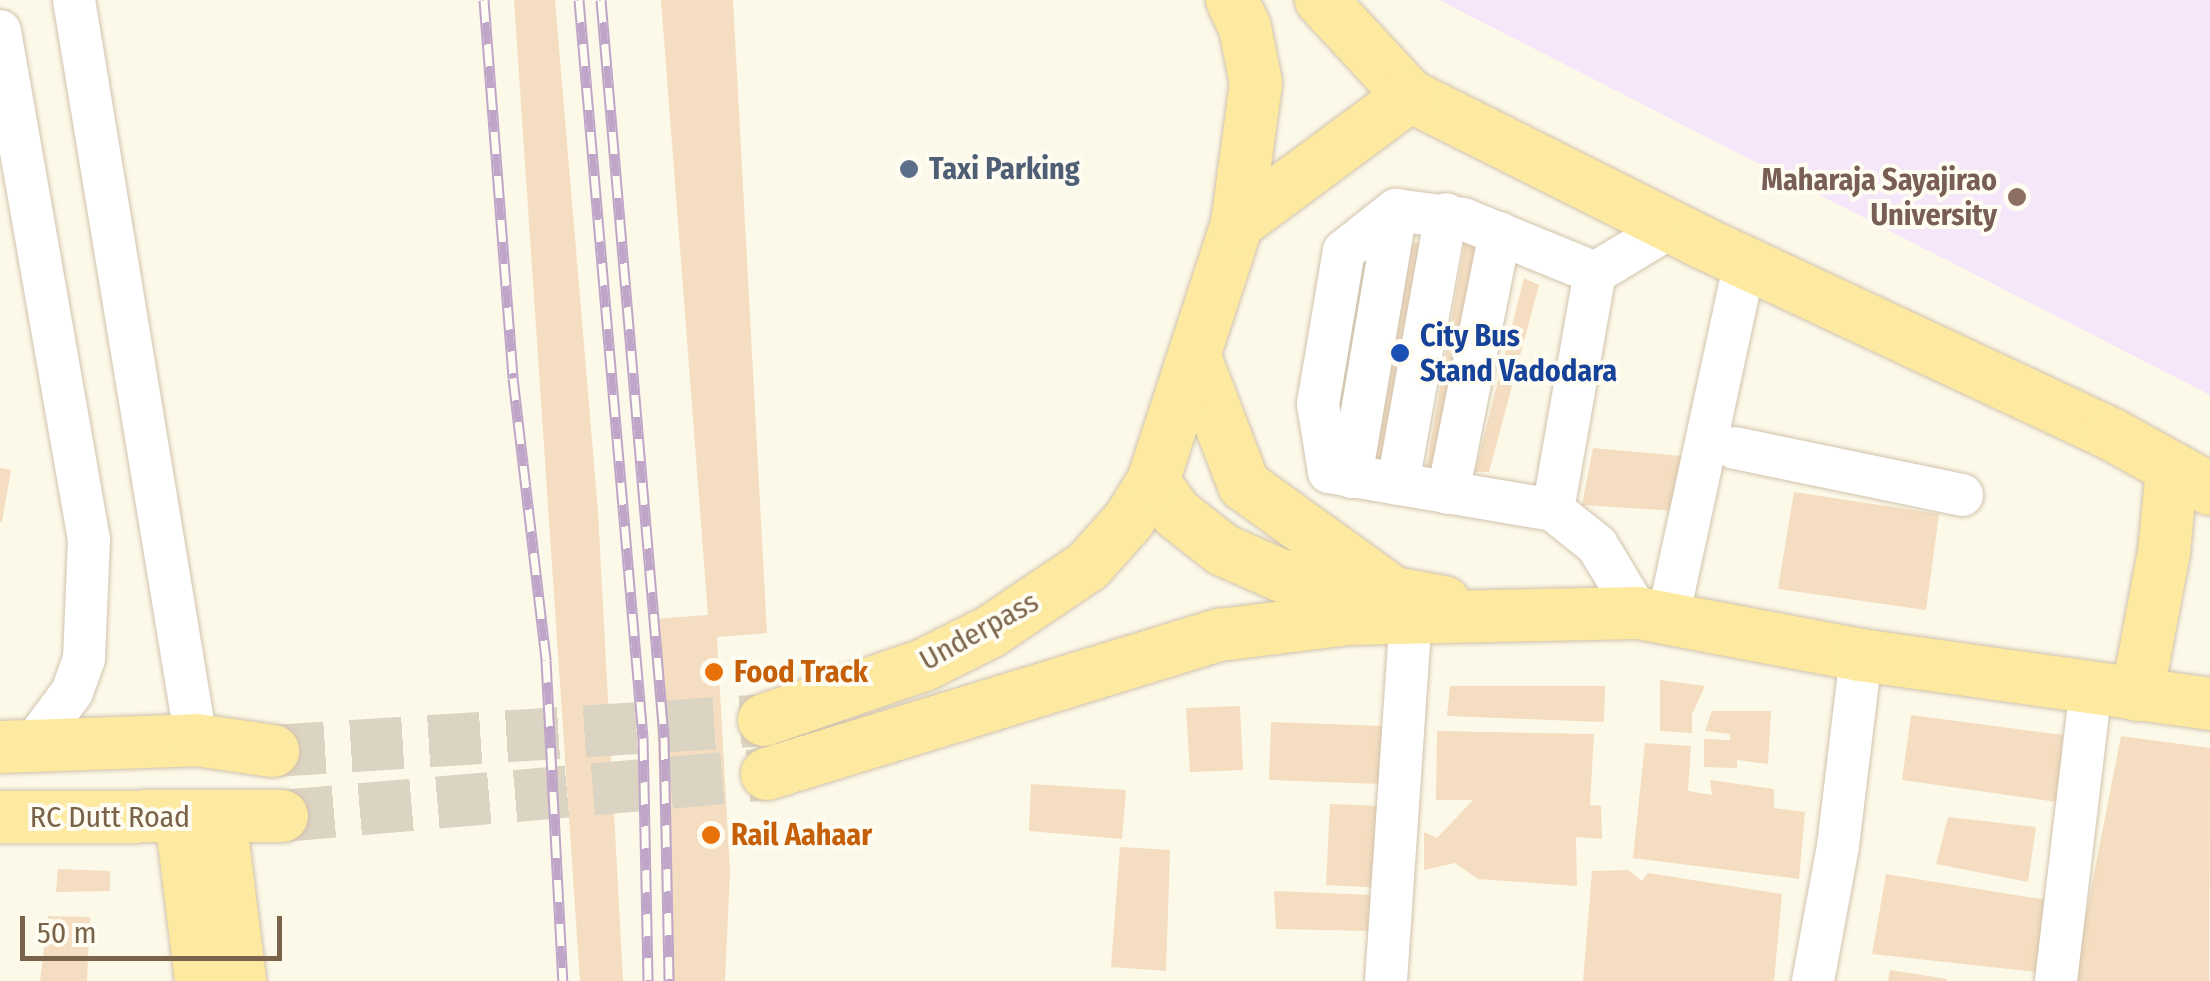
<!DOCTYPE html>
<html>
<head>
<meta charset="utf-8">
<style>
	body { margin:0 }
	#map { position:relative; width:2210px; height:981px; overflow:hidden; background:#fdf9e9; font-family:"Fira Sans Condensed",sans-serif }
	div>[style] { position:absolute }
	.education>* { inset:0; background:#f6e6fa }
	.building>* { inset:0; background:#f4ddc0 }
	.major-tunnel>* { height:52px; margin-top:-26px; transform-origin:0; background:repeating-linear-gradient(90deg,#dcd4c2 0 52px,transparent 0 78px) }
	.roads { filter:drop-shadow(0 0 2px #d1c3ad) drop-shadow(0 0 2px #d1c3ad) }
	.minor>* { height:42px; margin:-21px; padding:0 21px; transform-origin:21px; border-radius:21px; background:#fff }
	.major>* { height:52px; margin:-26px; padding:0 26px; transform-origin:26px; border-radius:26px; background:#fdeaa0 }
	.rail>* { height:11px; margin-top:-5.5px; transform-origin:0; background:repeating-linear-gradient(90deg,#fffcf1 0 22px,#bfa6c9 0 44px); box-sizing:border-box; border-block:2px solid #bfa6c9 }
	.dots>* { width:28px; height:28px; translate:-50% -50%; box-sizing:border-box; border:5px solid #fffcf1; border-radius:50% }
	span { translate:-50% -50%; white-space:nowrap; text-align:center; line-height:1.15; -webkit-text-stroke:8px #fffcf1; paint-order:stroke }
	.service-label { font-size:30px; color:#4e5e75; font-weight:700 }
	.left { translate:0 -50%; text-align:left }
	.education-label { font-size:30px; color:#785e54; font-weight:700 }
	.right { translate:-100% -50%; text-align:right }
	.transit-label { font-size:30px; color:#164399; font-weight:700 }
	.street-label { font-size:30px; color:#7a634b }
	.food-label { font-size:30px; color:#c56008; font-weight:700 }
	.scale { position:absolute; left:20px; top:916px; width:262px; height:45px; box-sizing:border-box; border:5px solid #7a634b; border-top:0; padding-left:12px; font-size:30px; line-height:35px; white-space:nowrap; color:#7a634b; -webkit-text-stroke:8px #fffcf1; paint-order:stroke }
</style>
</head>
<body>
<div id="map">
	<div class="education">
		<i style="clip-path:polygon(1439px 0,2210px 0,2210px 395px)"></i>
	</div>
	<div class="building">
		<i style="clip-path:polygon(514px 0,555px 0,598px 512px,623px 981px,580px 981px)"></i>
		<i style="clip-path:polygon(661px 0,733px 0,767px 633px,717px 637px,730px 872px,725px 981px,667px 981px,653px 619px,708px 615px)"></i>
		<i style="clip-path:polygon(1465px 241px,1481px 248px,1439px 472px,1426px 470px)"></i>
		<i style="clip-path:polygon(1413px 242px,1430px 246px,1387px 463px,1371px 460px)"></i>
		<i style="clip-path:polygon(1524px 278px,1539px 285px,1489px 472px,1475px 472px)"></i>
		<i style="clip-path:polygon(1593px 448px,1714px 459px,1708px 513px,1582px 505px)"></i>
		<i style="clip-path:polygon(0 468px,11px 470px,2px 522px,0 522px)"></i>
		<i style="clip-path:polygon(1794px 492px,1939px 514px,1926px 610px,1778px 589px)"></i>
		<i style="clip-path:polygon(1660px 680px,1705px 686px,1692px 714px,1692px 733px,1660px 731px)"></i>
		<i style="clip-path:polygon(1450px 686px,1605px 686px,1604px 722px,1447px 716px)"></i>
		<i style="clip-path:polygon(1240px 706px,1243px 770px,1190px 772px,1186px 708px)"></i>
		<i style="clip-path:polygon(1712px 711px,1771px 711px,1768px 764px,1737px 760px,1737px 768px,1704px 767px,1704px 739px,1730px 740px,1730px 734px,1705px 731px)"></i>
		<i style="clip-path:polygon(1911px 715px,2063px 735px,2057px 802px,1902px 780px)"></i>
		<i style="clip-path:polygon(1271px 722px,1383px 726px,1380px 784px,1269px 780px)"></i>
		<i style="clip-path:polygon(1437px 731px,1594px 734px,1590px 805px,1601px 806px,1602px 839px,1576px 837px,1577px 886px,1478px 879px,1455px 863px,1424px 870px,1424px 832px,1437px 838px,1473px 800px,1436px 800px)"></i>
		<i style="clip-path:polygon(2121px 736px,2210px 748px,2209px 981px,2073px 981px)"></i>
		<i style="clip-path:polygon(1645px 743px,1691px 746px,1688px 791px,1712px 795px,1710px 780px,1774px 789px,1774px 808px,1805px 812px,1799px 879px,1633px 858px)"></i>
		<i style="clip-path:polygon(1031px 784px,1126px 790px,1122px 839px,1029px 831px)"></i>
		<i style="clip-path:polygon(1330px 804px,1382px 806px,1384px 888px,1326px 885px)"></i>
		<i style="clip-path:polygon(1948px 817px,2036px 827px,2028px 882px,1936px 864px)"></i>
		<i style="clip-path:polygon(1120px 847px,1170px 850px,1166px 971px,1111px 967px)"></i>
		<i style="clip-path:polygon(58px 869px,110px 871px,110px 891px,56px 892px)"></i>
		<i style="clip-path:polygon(1628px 870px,1642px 881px,1648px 873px,1782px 894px,1774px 981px,1583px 981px,1592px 871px)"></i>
		<i style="clip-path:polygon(1886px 874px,2047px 900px,2036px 972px,1872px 954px)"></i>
		<i style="clip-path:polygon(1274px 891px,1374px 895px,1374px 931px,1276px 929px)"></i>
		<i style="clip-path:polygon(48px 916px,90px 917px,87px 981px,40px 981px)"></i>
		<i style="clip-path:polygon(1890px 970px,1947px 979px,1947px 981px,1888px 981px)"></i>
	</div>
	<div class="major-tunnel">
		<i style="left:273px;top:751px;width:492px;rotate:-3.6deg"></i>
		<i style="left:282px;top:816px;width:487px;rotate:-4.9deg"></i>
	</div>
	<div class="roads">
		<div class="minor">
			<i style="left:74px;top:0;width:750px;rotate:80.64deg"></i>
			<i style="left:0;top:31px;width:517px;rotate:80.08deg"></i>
			<i style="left:89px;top:540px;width:119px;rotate:92.4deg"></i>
			<i style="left:84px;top:659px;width:35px;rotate:110deg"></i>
			<i style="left:72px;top:692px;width:67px;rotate:126.5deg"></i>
			<i style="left:1735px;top:448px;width:232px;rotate:11.7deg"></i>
			<i style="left:1351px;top:477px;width:271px;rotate:-80.4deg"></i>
			<i style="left:1398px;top:484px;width:274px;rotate:-79.9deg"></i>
			<i style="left:1448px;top:493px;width:265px;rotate:-78.7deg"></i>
			<i style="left:1553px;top:510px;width:241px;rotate:-80deg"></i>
			<i style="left:1638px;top:613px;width:79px;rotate:-121.1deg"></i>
			<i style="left:1597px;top:545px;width:56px;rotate:-141.5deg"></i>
			<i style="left:1553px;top:510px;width:227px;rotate:-170.4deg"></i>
			<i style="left:1329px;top:472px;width:69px;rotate:-99.2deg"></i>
			<i style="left:1318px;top:404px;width:155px;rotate:-80.4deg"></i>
			<i style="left:1344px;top:251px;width:66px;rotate:-38.3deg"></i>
			<i style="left:1396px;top:210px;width:68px;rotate:7.7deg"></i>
			<i style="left:1463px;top:219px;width:143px;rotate:22.2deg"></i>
			<i style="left:1595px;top:273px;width:89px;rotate:-31.2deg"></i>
			<i style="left:1668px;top:618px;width:364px;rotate:-77.8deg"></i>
			<i style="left:1386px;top:981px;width:364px;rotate:-86.1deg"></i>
			<i style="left:1813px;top:981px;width:137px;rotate:-79.5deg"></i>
			<i style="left:1838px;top:846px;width:192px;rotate:-83.1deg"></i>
			<i style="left:2056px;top:981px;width:294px;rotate:-83.2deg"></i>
		</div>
		<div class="major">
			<i style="left:1232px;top:0;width:31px;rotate:65deg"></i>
			<i style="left:1245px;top:28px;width:56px;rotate:78.7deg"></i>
			<i style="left:1256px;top:83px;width:142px;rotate:97.7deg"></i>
			<i style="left:1321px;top:0;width:131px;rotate:47.2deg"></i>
			<i style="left:1410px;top:96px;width:323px;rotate:26.6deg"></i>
			<i style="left:1699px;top:241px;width:455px;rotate:25.1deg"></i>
			<i style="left:2111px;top:434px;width:113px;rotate:29.1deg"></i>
			<i style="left:1196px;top:360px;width:134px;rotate:69deg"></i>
			<i style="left:1244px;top:485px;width:185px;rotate:35.8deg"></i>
			<i style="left:1394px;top:593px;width:51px;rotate:10.2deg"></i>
			<i style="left:1153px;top:481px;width:41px;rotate:54deg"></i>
			<i style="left:1177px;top:514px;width:58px;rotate:38deg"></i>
			<i style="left:1223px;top:550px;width:64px;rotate:23.8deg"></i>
			<i style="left:1282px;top:576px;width:104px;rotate:8.8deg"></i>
			<i style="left:2137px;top:695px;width:146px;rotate:-79.3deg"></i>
			<i style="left:2164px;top:552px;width:83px;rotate:-84.5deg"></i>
			<i style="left:764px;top:720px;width:169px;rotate:-19deg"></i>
			<i style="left:924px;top:665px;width:74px;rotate:-26.6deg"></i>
			<i style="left:990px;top:632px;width:118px;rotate:-34deg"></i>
			<i style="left:1088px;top:566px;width:62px;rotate:-48.3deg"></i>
			<i style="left:1129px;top:520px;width:46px;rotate:-58.4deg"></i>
			<i style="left:1153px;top:481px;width:270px;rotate:-71.9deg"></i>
			<i style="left:1237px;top:224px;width:215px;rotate:-36.5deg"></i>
			<i style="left:0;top:747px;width:196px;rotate:-2deg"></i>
			<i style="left:196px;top:740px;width:78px;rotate:8.1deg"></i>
			<i style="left:767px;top:774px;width:474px;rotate:-17.1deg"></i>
			<i style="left:1220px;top:635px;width:127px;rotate:-7.2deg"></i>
			<i style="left:1346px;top:619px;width:292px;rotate:-1.2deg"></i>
			<i style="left:1638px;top:613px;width:227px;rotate:10.7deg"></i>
			<i style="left:1861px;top:655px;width:352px;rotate:8deg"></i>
			<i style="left:0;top:817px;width:282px;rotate:-0.2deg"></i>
			<i style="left:181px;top:817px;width:165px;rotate:83deg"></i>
			<i style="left:220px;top:817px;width:165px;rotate:83deg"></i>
		</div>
	</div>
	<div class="rail">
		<i style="left:484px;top:0;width:379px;rotate:85.6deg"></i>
		<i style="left:513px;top:378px;width:284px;rotate:83.3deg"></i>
		<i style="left:546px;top:660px;width:321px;rotate:87deg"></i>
		<i style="left:579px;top:0;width:741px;rotate:85.04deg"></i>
		<i style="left:643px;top:738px;width:243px;rotate:88.8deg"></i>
		<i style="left:601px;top:0;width:740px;rotate:85.11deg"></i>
		<i style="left:664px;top:737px;width:244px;rotate:88.8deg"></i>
	</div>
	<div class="dots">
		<i style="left:909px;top:169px;background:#5c6f8a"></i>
		<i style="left:2017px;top:197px;background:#8d6e63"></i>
		<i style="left:1400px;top:353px;background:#1a4fb4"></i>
		<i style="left:714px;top:672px;background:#e8710a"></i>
		<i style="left:711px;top:835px;background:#e8710a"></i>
	</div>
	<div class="service-label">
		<span class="left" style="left:929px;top:169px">Taxi Parking</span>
	</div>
	<div class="education-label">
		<span class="right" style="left:1997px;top:197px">Maharaja Sayajirao<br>University</span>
	</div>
	<div class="transit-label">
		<span class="left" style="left:1420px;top:353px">City Bus<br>Stand Vadodara</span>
	</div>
	<div class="street-label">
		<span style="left:979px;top:631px;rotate:-29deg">Underpass</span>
		<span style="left:110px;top:817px">RC Dutt Road</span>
	</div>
	<div class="food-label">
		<span class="left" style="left:734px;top:672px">Food Track</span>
		<span class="left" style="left:731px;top:835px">Rail Aahaar</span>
	</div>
	<div class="scale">50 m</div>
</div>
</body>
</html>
